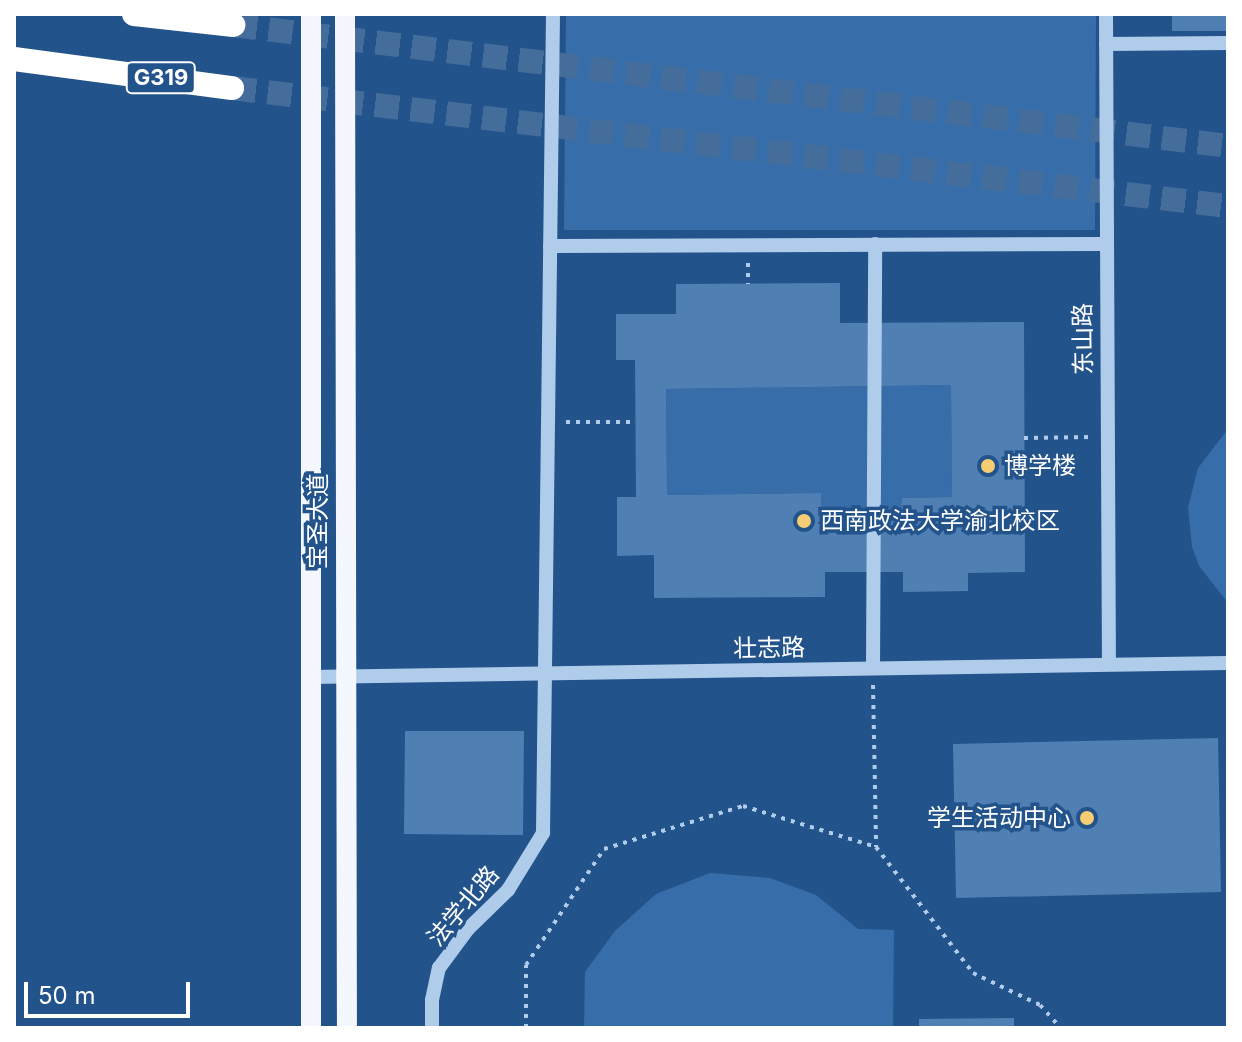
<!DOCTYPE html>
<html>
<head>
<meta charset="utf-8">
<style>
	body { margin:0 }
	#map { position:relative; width:1242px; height:1042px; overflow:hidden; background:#23538b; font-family:Inter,"Noto Sans SC",sans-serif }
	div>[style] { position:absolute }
	.green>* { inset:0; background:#376da8 }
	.building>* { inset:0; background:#507fb4 }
	.highway-tunnel>* { height:24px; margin-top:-12px; transform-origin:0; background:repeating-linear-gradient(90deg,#446d9c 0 24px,transparent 0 36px) }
	.path>* { height:4px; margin-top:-2px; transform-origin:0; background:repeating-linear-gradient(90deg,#b0cceb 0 4px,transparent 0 10px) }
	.minor>* { height:14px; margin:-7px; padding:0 7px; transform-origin:7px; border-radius:7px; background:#b0cceb }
	.major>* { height:20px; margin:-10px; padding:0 10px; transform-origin:10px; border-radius:10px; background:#f4f8fe }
	.highway>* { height:24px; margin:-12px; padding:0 12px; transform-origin:12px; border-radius:12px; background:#fff }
	.dots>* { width:22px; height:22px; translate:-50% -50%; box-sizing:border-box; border:4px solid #23538b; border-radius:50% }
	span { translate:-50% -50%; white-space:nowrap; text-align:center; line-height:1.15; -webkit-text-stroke:7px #23538b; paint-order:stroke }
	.shield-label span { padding:2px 6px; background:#23538b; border:2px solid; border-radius:6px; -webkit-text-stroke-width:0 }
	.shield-label { font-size:22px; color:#fff; font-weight:700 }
	.street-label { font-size:24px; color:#fff }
	.poi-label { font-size:24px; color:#fff }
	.left { translate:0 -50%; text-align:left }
	.right { translate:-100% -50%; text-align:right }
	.frame { position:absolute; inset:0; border:16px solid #fff; pointer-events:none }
	.scale { position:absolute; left:24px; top:982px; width:166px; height:36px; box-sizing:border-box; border:4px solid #fff; border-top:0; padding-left:10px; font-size:24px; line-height:28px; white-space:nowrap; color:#fff; -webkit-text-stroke:6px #23538b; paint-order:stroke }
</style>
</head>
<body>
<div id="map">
	<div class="green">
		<i style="clip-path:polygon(566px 14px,1096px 14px,1095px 230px,564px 230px)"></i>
		<i style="clip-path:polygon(951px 385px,952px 497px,902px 498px,902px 510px,822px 511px,821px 493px,667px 495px,666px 389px)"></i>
		<i style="clip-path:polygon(1228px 429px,1228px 603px,1199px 566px,1192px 547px,1188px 507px,1198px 468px)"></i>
		<i style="clip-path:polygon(710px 873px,770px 878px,816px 895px,858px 929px,894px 930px,893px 1028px,584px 1028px,585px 972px,615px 931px,656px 894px)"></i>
	</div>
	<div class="building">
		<i style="clip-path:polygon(1172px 14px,1228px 14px,1228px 31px,1172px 31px)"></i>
		<i style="clip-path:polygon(evenodd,840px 283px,840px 323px,1024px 322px,1025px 572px,968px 573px,968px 591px,903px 592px,903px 572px,825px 572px,825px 597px,654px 598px,654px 555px,617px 556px,617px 497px,636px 497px,635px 360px,616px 360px,616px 314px,676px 314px,676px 284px,840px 283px,951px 385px,952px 497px,902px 498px,902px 510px,822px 511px,821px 493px,667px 495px,666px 389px,951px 385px)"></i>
		<i style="clip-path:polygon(405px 731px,524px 731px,523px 835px,404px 834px)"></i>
		<i style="clip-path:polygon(1218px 738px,1221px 892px,956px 898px,953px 744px)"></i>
		<i style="clip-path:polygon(1014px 1018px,1014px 1028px,919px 1028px,919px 1019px)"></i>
	</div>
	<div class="highway-tunnel">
		<i style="left:233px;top:25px;width:1002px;rotate:6.93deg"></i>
		<i style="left:232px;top:88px;width:1003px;rotate:6.76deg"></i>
	</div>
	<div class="path">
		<i style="left:748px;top:263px;width:21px;rotate:90deg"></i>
		<i style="left:566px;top:422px;width:70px"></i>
		<i style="left:1024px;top:438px;width:68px;rotate:-0.8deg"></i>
		<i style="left:873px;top:685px;width:162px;rotate:88.9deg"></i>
		<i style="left:526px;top:1028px;width:63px;rotate:-90deg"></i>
		<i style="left:526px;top:965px;width:140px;rotate:-56.1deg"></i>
		<i style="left:604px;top:849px;width:145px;rotate:-17.2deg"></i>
		<i style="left:743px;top:806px;width:139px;rotate:17.1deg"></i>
		<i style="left:876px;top:847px;width:159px;rotate:52.4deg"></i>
		<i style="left:973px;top:973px;width:74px;rotate:25.5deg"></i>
		<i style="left:1040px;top:1005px;width:31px;rotate:48deg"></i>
	</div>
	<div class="minor">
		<i style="left:1106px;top:14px;width:650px;rotate:89.74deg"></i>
		<i style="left:1106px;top:44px;width:122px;rotate:-0.5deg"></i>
		<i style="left:550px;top:246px;width:554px;rotate:-0.21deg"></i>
		<i style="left:873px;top:668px;width:424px;rotate:-89.7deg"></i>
		<i style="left:311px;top:677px;width:917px;rotate:-0.87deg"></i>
		<i style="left:432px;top:1028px;width:28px;rotate:-90deg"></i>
		<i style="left:432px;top:1000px;width:33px;rotate:-78deg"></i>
		<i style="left:439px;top:968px;width:49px;rotate:-53.4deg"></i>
		<i style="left:468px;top:929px;width:56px;rotate:-44.3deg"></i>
		<i style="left:508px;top:890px;width:67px;rotate:-58.4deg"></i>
		<i style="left:543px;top:833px;width:819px;rotate:-89.3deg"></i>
	</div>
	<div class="major">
		<i style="left:345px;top:14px;width:1014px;rotate:89.89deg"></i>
		<i style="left:311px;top:1028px;width:1014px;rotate:-90deg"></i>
	</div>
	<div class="highway">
		<i style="left:134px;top:14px;width:100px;rotate:6.3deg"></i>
		<i style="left:14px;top:59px;width:220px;rotate:7.6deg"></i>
	</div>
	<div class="dots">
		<i style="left:988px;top:466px;background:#f6cd73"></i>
		<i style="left:804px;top:521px;background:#f6cd73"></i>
		<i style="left:1087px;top:818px;background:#f6cd73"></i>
	</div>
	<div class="shield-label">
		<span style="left:161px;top:78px">G319</span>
	</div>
	<div class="street-label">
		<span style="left:1083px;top:339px;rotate:-91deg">东山路</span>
		<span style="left:318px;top:521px;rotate:-90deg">宝圣大道</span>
		<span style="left:769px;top:648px;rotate:-1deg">壮志路</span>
		<span style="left:463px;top:906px;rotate:-50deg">法学北路</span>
	</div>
	<div class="poi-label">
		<span class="left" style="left:1004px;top:466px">博学楼</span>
		<span class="left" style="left:820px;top:521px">西南政法大学渝北校区</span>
		<span class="right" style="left:1071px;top:818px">学生活动中心</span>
	</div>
	<div class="frame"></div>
	<div class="scale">50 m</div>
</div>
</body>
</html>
